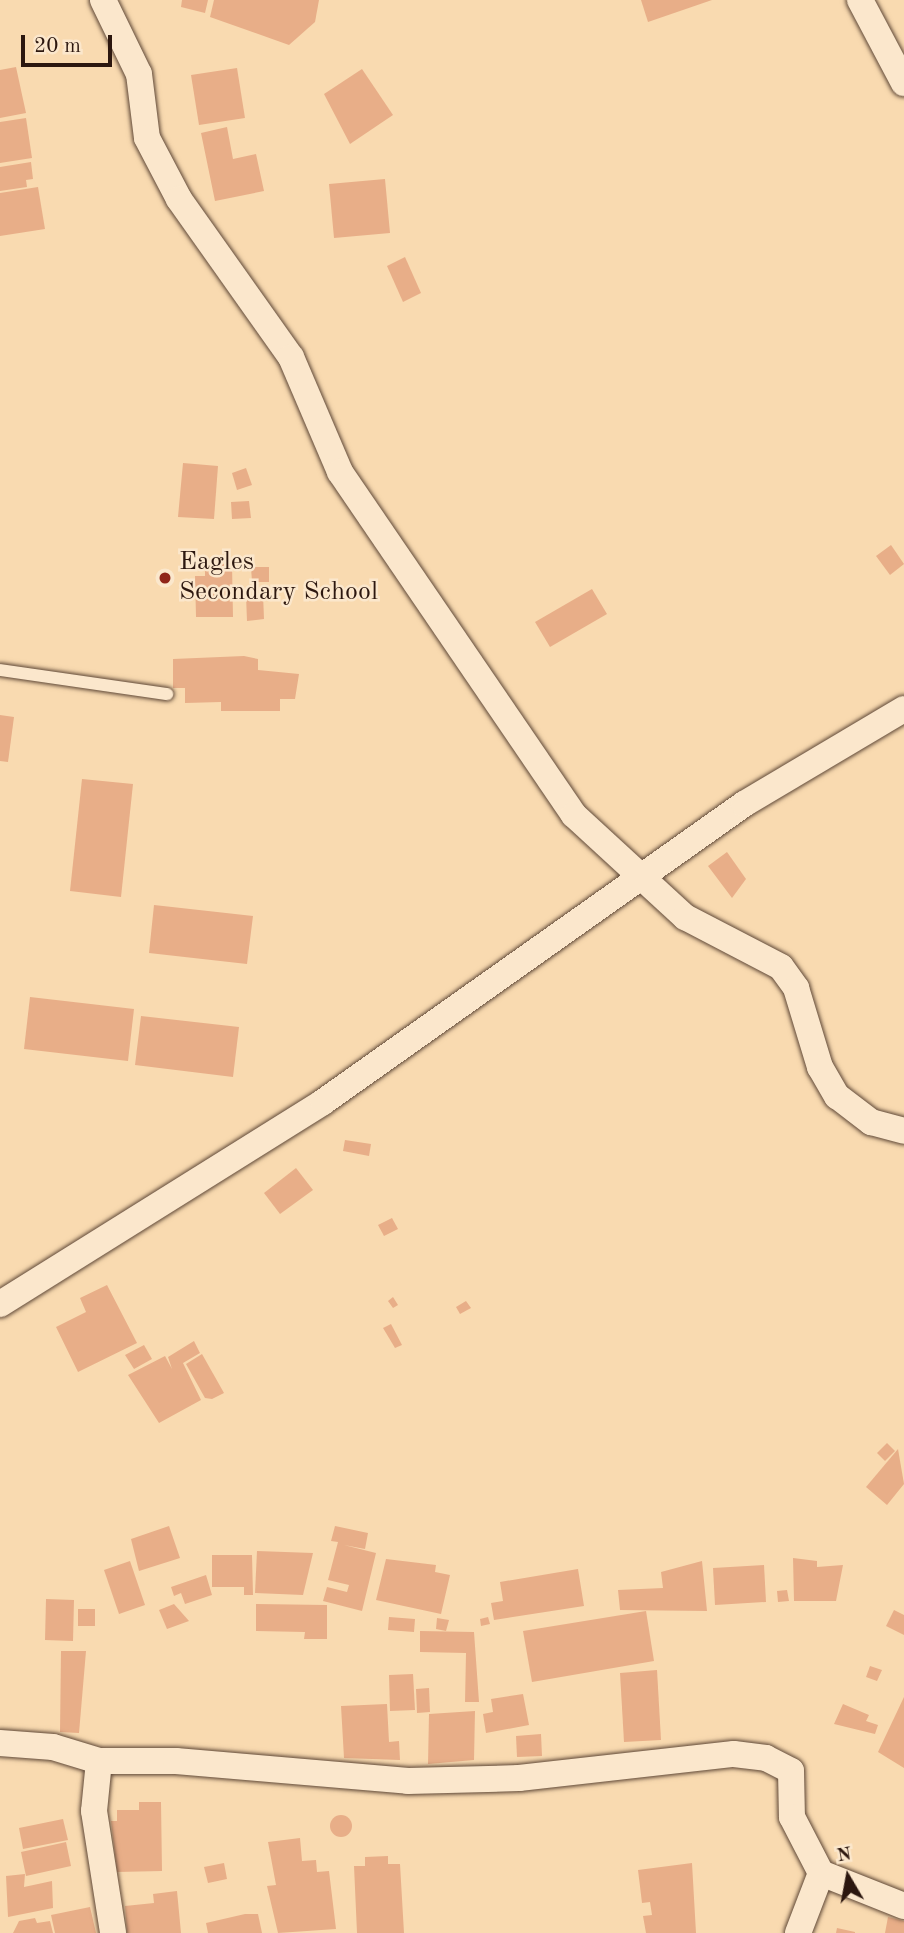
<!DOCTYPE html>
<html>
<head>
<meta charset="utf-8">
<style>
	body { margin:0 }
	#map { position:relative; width:904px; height:1933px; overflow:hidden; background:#f9dab0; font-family:"Old Standard TT",serif }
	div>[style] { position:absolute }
	.building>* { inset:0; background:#e8ae88 }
	.round { border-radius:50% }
	.roads { filter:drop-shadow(0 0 2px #5f4837) drop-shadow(0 0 2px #5f4837) }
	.lane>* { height:12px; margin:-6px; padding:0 6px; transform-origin:6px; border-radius:6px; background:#fbe7cc }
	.street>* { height:26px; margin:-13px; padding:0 13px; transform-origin:13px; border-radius:13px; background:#fbe7cc }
	.dots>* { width:19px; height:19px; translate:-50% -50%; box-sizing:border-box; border:4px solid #fbe7cc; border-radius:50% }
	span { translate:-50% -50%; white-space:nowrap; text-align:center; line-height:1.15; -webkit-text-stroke:5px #fbe7cc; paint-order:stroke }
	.poi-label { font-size:26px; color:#2c170f }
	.left { translate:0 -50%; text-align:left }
	.north { position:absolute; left:813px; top:1842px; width:70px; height:70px; -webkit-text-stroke:5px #fbe7cc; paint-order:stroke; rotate:350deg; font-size:19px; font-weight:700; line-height:28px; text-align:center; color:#2c170f }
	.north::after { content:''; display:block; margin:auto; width:24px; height:32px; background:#2c170f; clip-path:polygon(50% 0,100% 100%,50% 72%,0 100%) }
	.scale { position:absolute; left:21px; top:35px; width:91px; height:32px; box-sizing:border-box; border:4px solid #2c170f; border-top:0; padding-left:9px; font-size:21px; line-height:24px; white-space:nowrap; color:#2c170f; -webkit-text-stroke:5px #fbe7cc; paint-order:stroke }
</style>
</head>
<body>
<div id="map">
	<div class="building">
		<i style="clip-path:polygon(182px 0,208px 0,205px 13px,181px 7px)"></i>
		<i style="clip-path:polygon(214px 0,319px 0,315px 22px,289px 45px,210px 17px)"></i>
		<i style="clip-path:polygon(641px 0,712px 0,648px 22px)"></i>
		<i style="clip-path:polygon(16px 67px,26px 113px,0 118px,0 70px)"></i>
		<i style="clip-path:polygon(237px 68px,245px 118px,199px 125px,191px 75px)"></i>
		<i style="clip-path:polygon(362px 69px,393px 115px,350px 144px,324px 94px)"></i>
		<i style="clip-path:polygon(26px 118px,32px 158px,0 163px,0 122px)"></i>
		<i style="clip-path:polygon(227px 127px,233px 159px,256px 154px,264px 191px,215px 201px,201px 133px)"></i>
		<i style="clip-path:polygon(31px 162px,33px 179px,26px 180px,27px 187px,0 191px,0 167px)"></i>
		<i style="clip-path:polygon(385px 179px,390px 233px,334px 238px,329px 184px)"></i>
		<i style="clip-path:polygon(38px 187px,45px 229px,0 236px,0 193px)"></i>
		<i style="clip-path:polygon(405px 257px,421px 293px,403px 302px,387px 266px)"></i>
		<i style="clip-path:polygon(183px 463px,218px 466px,214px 519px,178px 517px)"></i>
		<i style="clip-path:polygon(246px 468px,252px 485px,237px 490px,232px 473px)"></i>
		<i style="clip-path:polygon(249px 501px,251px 518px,232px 519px,231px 502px)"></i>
		<i style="clip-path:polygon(891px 545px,904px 564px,890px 575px,876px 556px)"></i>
		<i style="clip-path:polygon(205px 564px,232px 564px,233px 617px,196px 617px,195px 576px,205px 576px)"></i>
		<i style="clip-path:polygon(251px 567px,269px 567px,269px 582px,252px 582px)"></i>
		<i style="clip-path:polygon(592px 589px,607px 614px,550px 647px,535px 622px)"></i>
		<i style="clip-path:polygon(263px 594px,264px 619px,247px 621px,246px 595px)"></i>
		<i style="clip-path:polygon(244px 656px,258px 659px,258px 670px,299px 674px,295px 699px,280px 699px,280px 711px,221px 711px,221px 702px,185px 703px,185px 688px,173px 688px,173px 659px)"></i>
		<i style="clip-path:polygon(0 715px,14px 717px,8px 762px,0 761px)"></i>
		<i style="clip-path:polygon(82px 779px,133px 784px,121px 897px,70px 891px)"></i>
		<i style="clip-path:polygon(727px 852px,746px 879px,732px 898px,708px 866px)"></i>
		<i style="clip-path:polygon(154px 905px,253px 916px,247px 964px,149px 953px)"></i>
		<i style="clip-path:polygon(30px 997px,134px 1009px,128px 1061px,24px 1049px)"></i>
		<i style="clip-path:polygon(141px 1016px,239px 1027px,233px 1077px,135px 1065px)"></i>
		<i style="clip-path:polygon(345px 1140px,371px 1144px,369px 1156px,343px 1151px)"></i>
		<i style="clip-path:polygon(296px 1168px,313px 1190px,280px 1214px,264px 1193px)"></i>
		<i style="clip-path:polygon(392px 1218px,398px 1229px,384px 1236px,378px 1225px)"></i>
		<i style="clip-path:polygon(107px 1285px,137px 1343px,78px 1372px,56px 1327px,86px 1312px,80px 1298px)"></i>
		<i style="clip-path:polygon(393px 1297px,398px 1305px,393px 1308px,388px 1301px)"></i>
		<i style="clip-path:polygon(466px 1301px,471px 1308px,460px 1314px,456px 1307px)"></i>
		<i style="clip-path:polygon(391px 1324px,402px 1345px,395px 1348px,383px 1328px)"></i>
		<i style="clip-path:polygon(194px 1341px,200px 1353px,183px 1363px,201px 1400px,159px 1423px,128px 1375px,165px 1356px,172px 1369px,168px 1357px)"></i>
		<i style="clip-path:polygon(144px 1345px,152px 1359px,134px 1369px,125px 1355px)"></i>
		<i style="clip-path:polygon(202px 1354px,224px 1393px,212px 1399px,205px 1398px,186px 1364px)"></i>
		<i style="clip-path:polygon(887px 1443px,895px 1451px,885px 1461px,877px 1453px)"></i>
		<i style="clip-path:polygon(898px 1449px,904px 1484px,887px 1505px,866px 1487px)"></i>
		<i style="clip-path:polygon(169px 1526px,180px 1558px,139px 1571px,131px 1539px)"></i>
		<i style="clip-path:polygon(335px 1526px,368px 1533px,365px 1549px,344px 1545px,376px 1553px,362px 1611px,323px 1601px,327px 1587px,347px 1592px,349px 1585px,328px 1580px,338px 1542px,331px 1541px)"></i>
		<i style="clip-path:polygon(257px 1551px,313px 1553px,303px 1595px,255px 1593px)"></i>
		<i style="clip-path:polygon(212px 1555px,252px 1555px,253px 1595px,244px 1595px,244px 1587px,212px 1587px)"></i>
		<i style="clip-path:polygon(793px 1558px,817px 1561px,817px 1567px,843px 1565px,836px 1601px,794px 1601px)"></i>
		<i style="clip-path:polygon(386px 1559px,436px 1565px,435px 1572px,450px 1575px,441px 1614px,376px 1600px)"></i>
		<i style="clip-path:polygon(130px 1561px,145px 1605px,119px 1614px,104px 1570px)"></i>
		<i style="clip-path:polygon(702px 1561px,707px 1611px,620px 1610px,618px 1590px,663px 1588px,661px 1572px)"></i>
		<i style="clip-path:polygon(764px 1565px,766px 1602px,715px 1605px,713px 1568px)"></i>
		<i style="clip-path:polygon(578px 1569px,584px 1606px,494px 1620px,491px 1603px,503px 1601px,500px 1582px)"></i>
		<i style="clip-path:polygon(206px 1575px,212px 1595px,185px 1604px,181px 1593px,174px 1596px,171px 1587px)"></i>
		<i style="clip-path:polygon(787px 1590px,789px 1601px,778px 1602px,777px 1591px)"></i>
		<i style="clip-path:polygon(46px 1599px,74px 1600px,73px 1641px,45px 1640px)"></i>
		<i style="clip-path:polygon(174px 1604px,189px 1621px,167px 1629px,159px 1610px)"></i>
		<i style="clip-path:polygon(256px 1604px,327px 1605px,327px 1639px,304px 1639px,305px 1632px,256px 1631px)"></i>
		<i style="clip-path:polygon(78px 1609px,95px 1609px,95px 1626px,78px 1626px)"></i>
		<i style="clip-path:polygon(894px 1610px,904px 1615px,904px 1635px,886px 1626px)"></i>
		<i style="clip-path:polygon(646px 1611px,654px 1661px,532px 1682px,523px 1631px)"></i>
		<i style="clip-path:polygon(389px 1617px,415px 1619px,414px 1632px,388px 1630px)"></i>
		<i style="clip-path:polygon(488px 1617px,490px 1624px,481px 1626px,480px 1619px)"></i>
		<i style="clip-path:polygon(437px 1618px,449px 1620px,446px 1631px,436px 1629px)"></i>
		<i style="clip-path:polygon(420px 1631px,474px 1632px,479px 1702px,465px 1702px,466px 1653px,420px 1652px)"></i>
		<i style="clip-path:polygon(61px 1651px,86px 1651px,79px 1733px,60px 1732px)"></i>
		<i style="clip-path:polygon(870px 1666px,882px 1670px,877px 1681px,866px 1677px)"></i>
		<i style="clip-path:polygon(657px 1670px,661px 1740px,624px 1742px,620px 1673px)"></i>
		<i style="clip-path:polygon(413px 1674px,415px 1710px,390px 1711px,389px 1675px)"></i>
		<i style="clip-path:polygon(429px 1688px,430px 1712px,417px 1713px,416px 1689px)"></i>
		<i style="clip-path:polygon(523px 1694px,529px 1725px,486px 1733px,483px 1714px,493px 1712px,491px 1699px)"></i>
		<i style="clip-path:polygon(904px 1697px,904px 1768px,878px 1752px)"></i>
		<i style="clip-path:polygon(387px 1704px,389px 1742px,399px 1741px,400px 1760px,344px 1758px,341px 1706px)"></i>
		<i style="clip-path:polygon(843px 1704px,869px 1715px,866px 1721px,878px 1725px,875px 1734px,834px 1724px)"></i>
		<i style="clip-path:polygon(475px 1711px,474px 1760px,428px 1764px,429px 1714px)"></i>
		<i style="clip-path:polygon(541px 1734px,542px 1756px,517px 1757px,516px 1736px)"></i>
		<i style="clip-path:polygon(139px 1802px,161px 1802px,162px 1871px,117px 1872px,111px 1821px,117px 1821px,117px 1810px,139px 1810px)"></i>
		<i class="round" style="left:330px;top:1815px;width:22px;height:22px"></i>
		<i style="clip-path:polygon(63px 1819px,68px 1840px,23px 1849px,19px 1828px)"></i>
		<i style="clip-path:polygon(300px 1838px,302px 1861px,316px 1860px,317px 1872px,329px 1871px,336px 1929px,278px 1933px,267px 1886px,276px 1885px,268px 1842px)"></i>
		<i style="clip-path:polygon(66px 1842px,71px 1866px,26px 1876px,21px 1852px)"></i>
		<i style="clip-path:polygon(388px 1856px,388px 1864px,400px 1864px,404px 1933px,357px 1933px,354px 1866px,365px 1866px,365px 1857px)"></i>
		<i style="clip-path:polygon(224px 1863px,227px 1879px,208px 1883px,204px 1867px)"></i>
		<i style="clip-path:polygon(692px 1863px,696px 1933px,646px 1933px,643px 1916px,652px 1915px,650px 1902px,642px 1903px,638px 1870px)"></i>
		<i style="clip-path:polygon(25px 1874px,24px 1887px,52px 1881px,53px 1908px,8px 1917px,6px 1876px)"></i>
		<i style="clip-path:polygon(177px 1891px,181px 1933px,127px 1933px,125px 1906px,154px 1903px,153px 1894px)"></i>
		<i style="clip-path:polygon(90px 1907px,96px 1933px,55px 1933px,51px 1915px)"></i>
		<i style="clip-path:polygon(245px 1914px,258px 1914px,262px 1933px,208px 1933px,206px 1923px)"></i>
		<i style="clip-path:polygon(888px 1917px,904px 1921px,904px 1933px,885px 1933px)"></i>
		<i style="clip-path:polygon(35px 1918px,37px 1923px,50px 1921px,53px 1933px,13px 1933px,19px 1921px)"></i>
		<i style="clip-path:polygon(837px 1928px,855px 1932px,855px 1933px,836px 1933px)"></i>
	</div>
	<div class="roads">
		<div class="lane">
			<i style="left:0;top:670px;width:169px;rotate:8.2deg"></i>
		</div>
		<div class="street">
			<i style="left:103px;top:0;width:82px;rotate:64.1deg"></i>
			<i style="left:139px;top:74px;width:64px;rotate:82.9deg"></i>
			<i style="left:147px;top:138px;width:69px;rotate:62.3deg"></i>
			<i style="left:179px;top:199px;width:194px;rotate:54.7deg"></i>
			<i style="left:291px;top:357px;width:125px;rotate:66.9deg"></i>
			<i style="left:340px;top:472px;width:415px;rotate:55.7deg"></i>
			<i style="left:574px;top:815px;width:151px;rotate:42.6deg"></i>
			<i style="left:685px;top:917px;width:108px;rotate:27.5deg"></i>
			<i style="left:781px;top:967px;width:26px;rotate:54deg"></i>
			<i style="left:796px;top:988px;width:83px;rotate:73.1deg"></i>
			<i style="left:820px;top:1067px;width:34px;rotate:60deg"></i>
			<i style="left:837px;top:1096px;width:43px;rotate:37.4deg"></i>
			<i style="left:871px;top:1122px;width:34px;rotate:15deg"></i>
			<i style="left:860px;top:0;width:94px;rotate:62.1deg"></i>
			<i style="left:0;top:1304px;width:381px;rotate:-32deg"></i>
			<i style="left:323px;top:1102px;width:516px;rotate:-35.29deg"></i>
			<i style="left:744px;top:804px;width:186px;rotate:-30.7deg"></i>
			<i style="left:0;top:1743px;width:53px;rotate:4.3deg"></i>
			<i style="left:53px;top:1747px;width:48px;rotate:16.9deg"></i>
			<i style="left:99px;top:1761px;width:77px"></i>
			<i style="left:176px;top:1761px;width:233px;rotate:4.9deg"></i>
			<i style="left:408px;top:1781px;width:111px;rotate:-1.5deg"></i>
			<i style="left:519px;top:1778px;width:216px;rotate:-6.4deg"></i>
			<i style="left:734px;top:1754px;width:32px;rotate:7deg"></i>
			<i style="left:766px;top:1758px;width:28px;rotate:27deg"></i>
			<i style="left:791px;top:1771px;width:46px;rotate:88.8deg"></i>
			<i style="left:792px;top:1817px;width:63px;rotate:62.6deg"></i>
			<i style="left:821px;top:1873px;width:89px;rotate:21.7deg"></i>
			<i style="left:99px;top:1761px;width:50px;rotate:95.7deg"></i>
			<i style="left:94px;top:1811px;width:123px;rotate:81.1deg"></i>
			<i style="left:798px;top:1933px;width:64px;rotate:-69deg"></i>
		</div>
	</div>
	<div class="dots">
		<i style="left:165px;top:578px;background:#8f2418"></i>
	</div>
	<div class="poi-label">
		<span class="left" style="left:179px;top:578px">Eagles<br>Secondary School</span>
	</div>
	<div class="north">N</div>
	<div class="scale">20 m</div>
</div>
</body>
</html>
